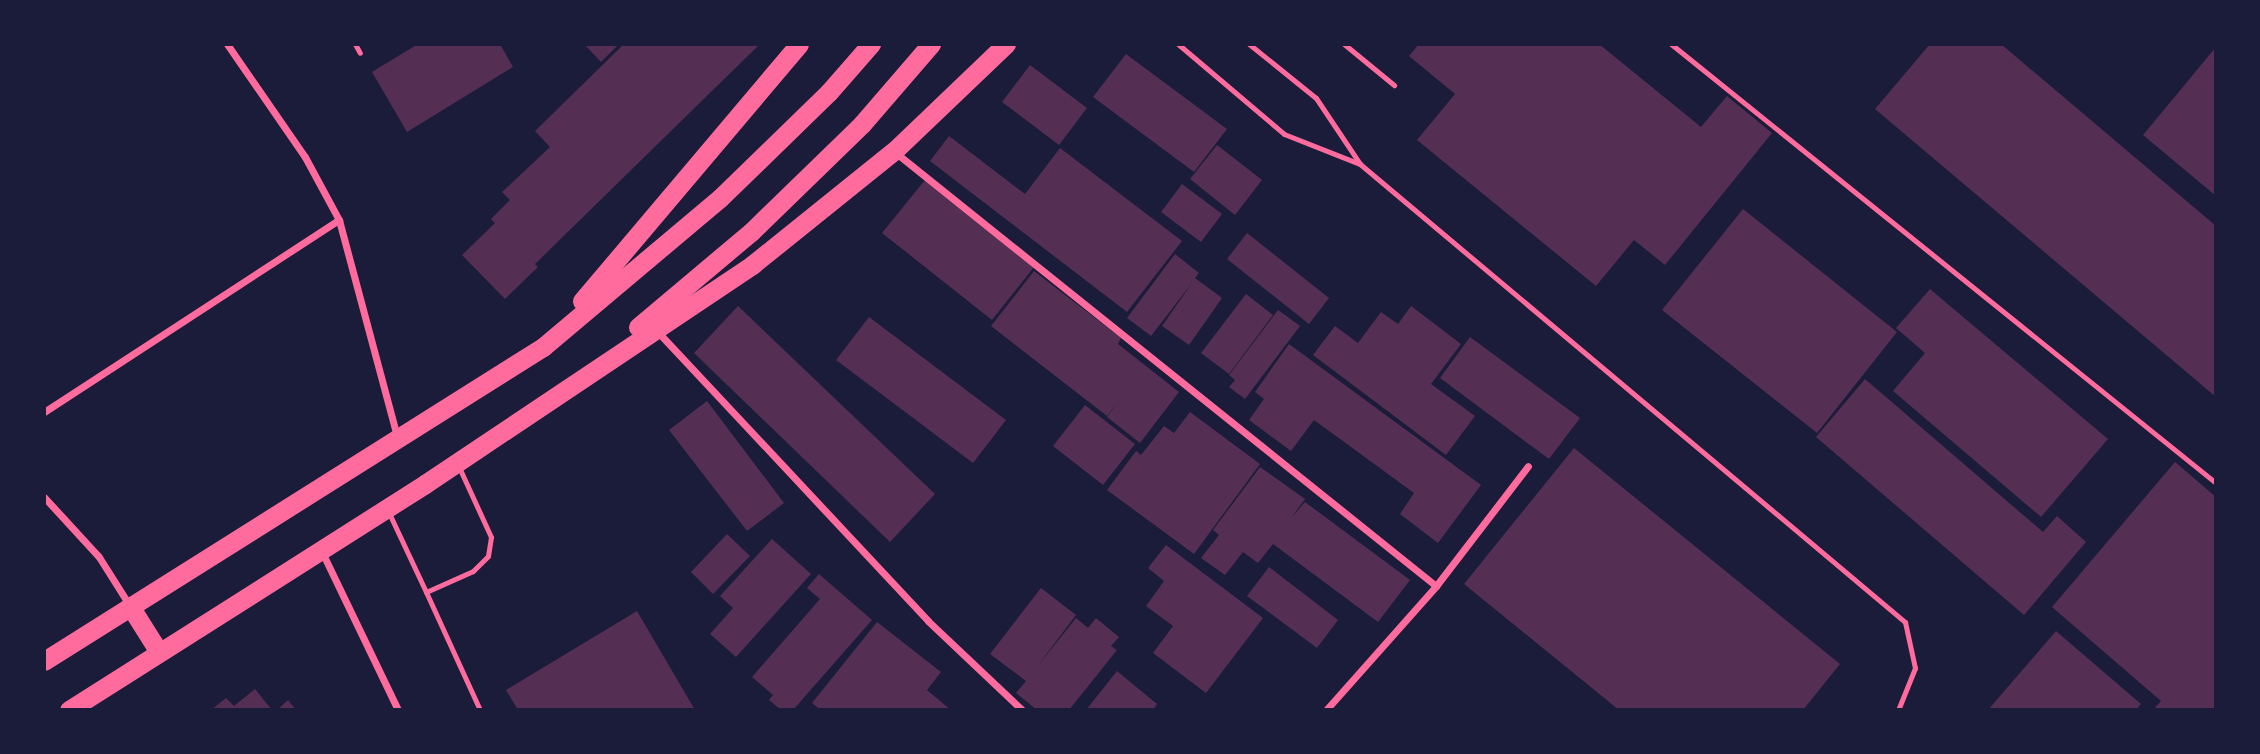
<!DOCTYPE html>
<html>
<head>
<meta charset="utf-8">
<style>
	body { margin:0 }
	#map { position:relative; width:2260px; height:754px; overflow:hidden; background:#1b1b3a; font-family:Commissioner,sans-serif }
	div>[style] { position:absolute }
	.building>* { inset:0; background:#542f53 }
	.service>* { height:5px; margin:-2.5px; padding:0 2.5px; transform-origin:2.5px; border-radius:2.5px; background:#ff6b9d }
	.minor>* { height:7px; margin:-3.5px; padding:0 3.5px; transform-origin:3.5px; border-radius:3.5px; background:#ff6b9d }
	.trunk>* { height:19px; margin:-9.5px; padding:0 9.5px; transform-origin:9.5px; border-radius:9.5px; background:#ff6b9d }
	span { translate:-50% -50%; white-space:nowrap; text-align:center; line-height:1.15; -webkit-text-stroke:5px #1b1b3a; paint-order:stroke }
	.frame { position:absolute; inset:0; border:46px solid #1b1b3a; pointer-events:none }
</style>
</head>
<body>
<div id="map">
	<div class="building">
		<i style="clip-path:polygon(418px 44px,500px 44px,513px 67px,407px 132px,372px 72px)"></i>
		<i style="clip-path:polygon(584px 44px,619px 44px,601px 62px)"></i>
		<i style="clip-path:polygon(624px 44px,760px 44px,535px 264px,538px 267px,505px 299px,462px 255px,495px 223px,491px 219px,510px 200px,502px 192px,550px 147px,535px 131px)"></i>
		<i style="clip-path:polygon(1419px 44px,1599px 44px,1701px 127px,1727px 96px,1772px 133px,1665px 265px,1634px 240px,1596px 286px,1417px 140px,1455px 94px,1409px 56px)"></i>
		<i style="clip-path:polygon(1930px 44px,2001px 44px,2216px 226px,2216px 397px,1875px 109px)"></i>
		<i style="clip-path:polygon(2216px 47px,2216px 196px,2143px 135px)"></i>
		<i style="clip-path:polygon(1126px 54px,1227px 129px,1194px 172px,1093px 97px)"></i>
		<i style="clip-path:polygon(1030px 65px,1087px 108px,1059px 145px,1002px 102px)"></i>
		<i style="clip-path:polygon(949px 136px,1025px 194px,1060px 148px,1182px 241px,1127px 312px,930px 161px)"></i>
		<i style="clip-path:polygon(1217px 145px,1262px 180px,1235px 215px,1190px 179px)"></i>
		<i style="clip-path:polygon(925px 180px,1034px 267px,992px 320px,882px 233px)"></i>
		<i style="clip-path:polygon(1182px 184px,1222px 214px,1201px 242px,1161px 212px)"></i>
		<i style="clip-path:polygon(1743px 209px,1897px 332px,1817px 433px,1662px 310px)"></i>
		<i style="clip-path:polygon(1247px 233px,1329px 298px,1309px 324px,1227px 259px)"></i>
		<i style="clip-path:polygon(1175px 254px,1199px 273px,1195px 278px,1222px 298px,1189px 345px,1162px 326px,1192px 283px,1151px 336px,1127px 318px)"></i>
		<i style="clip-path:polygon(1034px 271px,1121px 338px,1118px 344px,1179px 392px,1140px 443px,1107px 417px,1117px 403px,1107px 416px,991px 326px)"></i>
		<i style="clip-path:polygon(1930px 289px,2108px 439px,2041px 517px,1893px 391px,1925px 353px,1896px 328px)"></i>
		<i style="clip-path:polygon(1246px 294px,1273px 315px,1229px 374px,1201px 353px)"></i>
		<i style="clip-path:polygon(738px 306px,935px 494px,890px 542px,694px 353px)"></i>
		<i style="clip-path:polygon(1411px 306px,1461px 344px,1431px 384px,1475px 416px,1446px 455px,1313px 355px,1335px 326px,1358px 343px,1381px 312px,1398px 324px)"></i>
		<i style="clip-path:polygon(1278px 310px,1300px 326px,1245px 399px,1229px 387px,1235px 380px,1229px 375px)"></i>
		<i style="clip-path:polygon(869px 317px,1006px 420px,973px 463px,836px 360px)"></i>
		<i style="clip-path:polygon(1470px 337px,1580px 418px,1549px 459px,1440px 378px)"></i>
		<i style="clip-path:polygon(1289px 344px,1481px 485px,1438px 543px,1400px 514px,1414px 493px,1314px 420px,1291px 451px,1249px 420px,1264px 399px,1255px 392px)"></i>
		<i style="clip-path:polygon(1865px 379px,2043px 532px,2057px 516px,2086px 542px,2024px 615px,1816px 437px)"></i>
		<i style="clip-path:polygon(707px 401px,784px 503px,747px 531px,669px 430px)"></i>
		<i style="clip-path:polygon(1085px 405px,1135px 444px,1103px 485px,1053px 446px)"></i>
		<i style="clip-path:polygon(1190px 412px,1260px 464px,1194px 554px,1107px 490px,1136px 451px,1141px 455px,1164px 426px,1174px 433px)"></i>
		<i style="clip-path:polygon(1574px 448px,1840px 664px,1803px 710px,1619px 710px,1464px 584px)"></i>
		<i style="clip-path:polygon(2175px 462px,2216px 497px,2216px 710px,2153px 710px,2161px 701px,2052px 607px)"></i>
		<i style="clip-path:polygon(1260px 467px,1305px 499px,1291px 518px,1305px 502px,1410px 580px,1378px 622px,1273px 544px,1258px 563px,1243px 552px,1225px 575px,1201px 558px,1219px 535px,1213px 530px)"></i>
		<i style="clip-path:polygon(727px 534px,750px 556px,713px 594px,691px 572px)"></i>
		<i style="clip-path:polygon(772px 539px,811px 574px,736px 657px,710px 634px,733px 608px,720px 596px)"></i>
		<i style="clip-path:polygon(1166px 545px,1263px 618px,1206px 693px,1153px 653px,1173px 626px,1146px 606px,1164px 581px,1148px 568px)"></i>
		<i style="clip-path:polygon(1269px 567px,1338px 620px,1317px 648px,1247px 596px)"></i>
		<i style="clip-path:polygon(819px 574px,872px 620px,793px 710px,781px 710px,769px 700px,773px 695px,752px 677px,820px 599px,807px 588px)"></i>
		<i style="clip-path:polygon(1041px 588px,1076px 615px,1036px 668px,1076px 618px,1088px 628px,1096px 618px,1119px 637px,1111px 646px,1117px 650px,1069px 710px,1037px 710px,1016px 693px,1026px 681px,990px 654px)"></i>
		<i style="clip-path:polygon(637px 611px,695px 710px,518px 710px,506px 690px)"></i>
		<i style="clip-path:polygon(877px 622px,941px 672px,927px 690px,951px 710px,821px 710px,812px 703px)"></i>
		<i style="clip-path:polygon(2056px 631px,2141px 704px,2136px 710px,1988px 710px)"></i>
		<i style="clip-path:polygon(1117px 671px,1157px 704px,1153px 710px,1086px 710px)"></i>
		<i style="clip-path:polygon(255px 689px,272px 710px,211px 710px,226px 698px,234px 706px)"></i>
		<i style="clip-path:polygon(288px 700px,296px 710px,277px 710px)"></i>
	</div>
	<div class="service">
		<i style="left:355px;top:44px;width:10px;rotate:61deg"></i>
		<i style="left:1178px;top:44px;width:139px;rotate:40.3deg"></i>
		<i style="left:1284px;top:134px;width:82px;rotate:21.5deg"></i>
		<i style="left:1249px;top:44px;width:86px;rotate:38.9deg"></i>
		<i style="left:1316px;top:98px;width:79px;rotate:56.3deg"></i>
		<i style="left:1360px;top:164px;width:712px;rotate:40.04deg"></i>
		<i style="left:1905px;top:622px;width:47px;rotate:77.7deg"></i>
		<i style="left:1915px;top:668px;width:45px;rotate:112deg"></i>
		<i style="left:1344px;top:44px;width:65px;rotate:39.4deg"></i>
		<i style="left:1671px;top:44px;width:700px;rotate:38.85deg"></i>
		<i style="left:389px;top:513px;width:87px;rotate:64.9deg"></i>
		<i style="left:426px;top:592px;width:51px;rotate:-24.1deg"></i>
		<i style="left:473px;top:571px;width:21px;rotate:-45deg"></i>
		<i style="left:488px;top:556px;width:19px;rotate:-81deg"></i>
		<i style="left:491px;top:537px;width:79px;rotate:-114.6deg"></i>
		<i style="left:426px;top:592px;width:130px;rotate:65.4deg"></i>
	</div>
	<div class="minor">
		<i style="left:227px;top:44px;width:137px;rotate:55.4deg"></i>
		<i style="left:305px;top:157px;width:72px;rotate:61.6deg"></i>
		<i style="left:339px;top:220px;width:224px;rotate:75deg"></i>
		<i style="left:896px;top:153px;width:692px;rotate:38.72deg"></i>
		<i style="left:656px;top:330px;width:398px;rotate:46.9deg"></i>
		<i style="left:928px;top:621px;width:129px;rotate:43.4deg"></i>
		<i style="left:44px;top:412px;width:352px;rotate:-33.1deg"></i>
		<i style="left:44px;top:497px;width:81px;rotate:47.5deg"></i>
		<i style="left:99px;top:557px;width:58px;rotate:57.7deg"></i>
		<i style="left:321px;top:550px;width:178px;rotate:64.3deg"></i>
		<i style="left:1326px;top:710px;width:166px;rotate:-48.4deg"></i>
		<i style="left:1436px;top:586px;width:151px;rotate:-52.5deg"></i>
	</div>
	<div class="trunk">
		<i style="left:582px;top:301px;width:336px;rotate:-49.8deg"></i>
		<i style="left:638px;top:327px;width:148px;rotate:-40.1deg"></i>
		<i style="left:751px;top:232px;width:155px;rotate:-44.2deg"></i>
		<i style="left:862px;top:124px;width:106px;rotate:-49.2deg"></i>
		<i style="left:130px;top:606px;width:54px;rotate:57.8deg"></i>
		<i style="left:44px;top:661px;width:590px;rotate:-32.18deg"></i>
		<i style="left:543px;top:347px;width:231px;rotate:-40.1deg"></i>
		<i style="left:720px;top:198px;width:152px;rotate:-44.2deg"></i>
		<i style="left:829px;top:92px;width:64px;rotate:-48.8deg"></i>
		<i style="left:69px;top:710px;width:422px;rotate:-32.4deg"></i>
		<i style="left:425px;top:484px;width:394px;rotate:-33.8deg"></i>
		<i style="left:752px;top:265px;width:182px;rotate:-38.8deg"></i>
		<i style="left:894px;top:151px;width:155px;rotate:-43.7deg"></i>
	</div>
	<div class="frame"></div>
</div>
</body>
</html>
